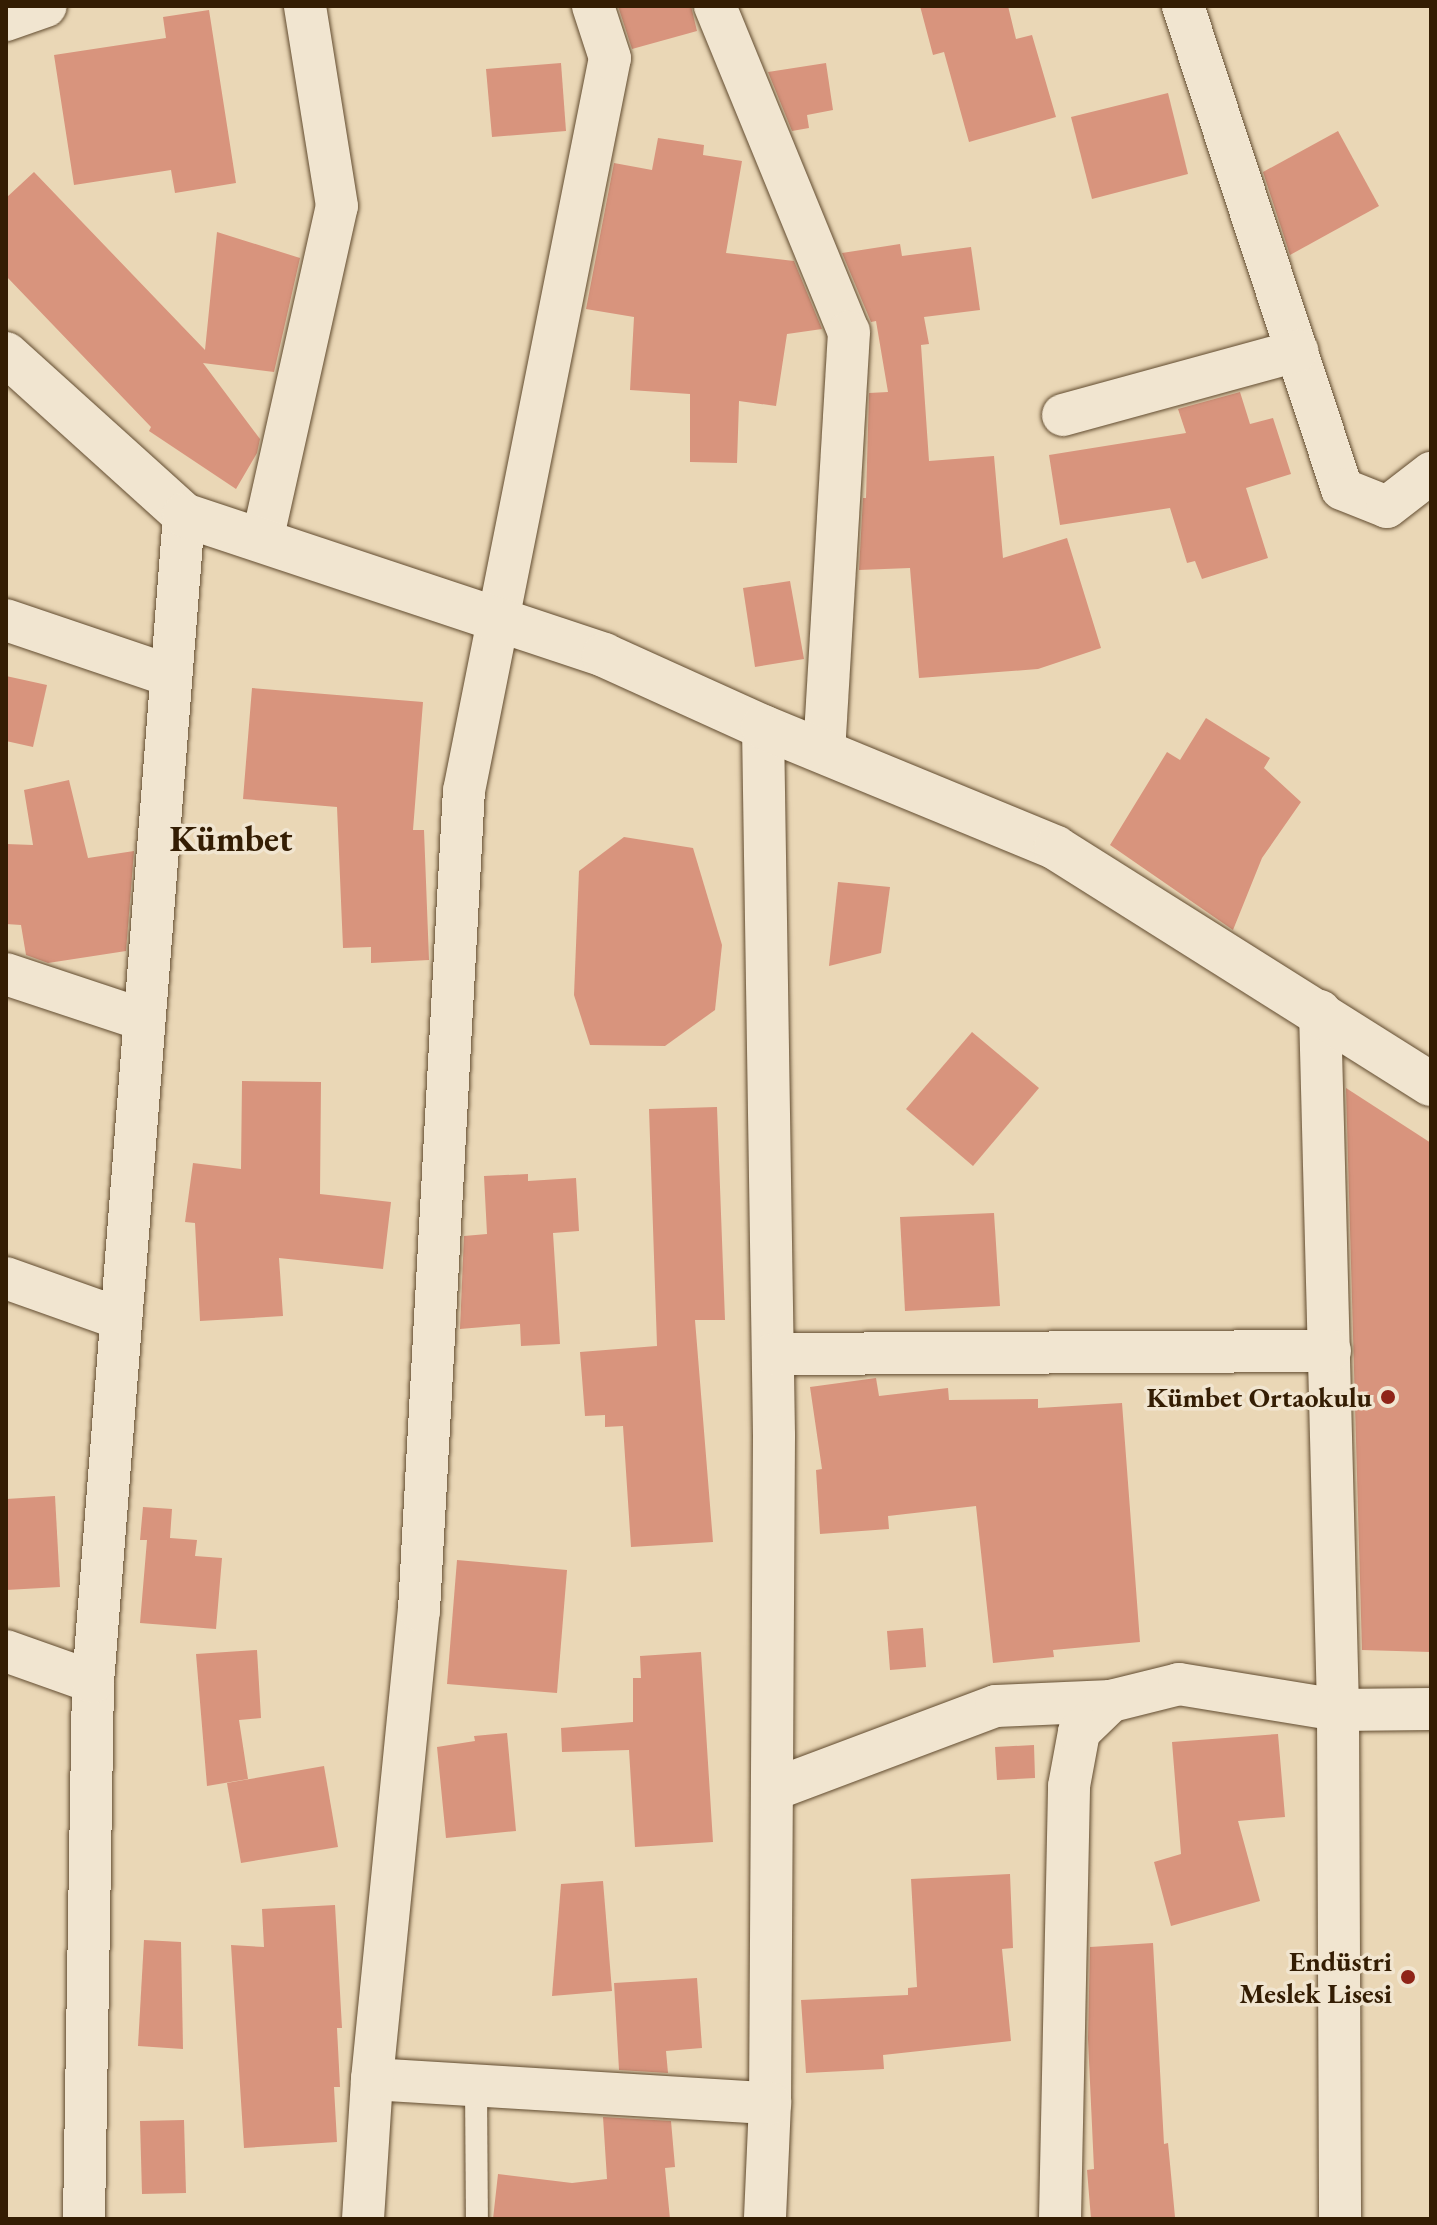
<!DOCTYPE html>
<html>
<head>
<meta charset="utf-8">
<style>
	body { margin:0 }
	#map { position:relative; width:1437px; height:2225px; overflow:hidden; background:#ead7b6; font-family:"EB Garamond",serif }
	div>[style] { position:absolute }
	.building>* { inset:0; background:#d8947d }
	.roads { filter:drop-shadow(0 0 2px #624c30) drop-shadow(0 0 2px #624c30) }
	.service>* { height:22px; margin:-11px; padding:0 11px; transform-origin:11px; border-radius:11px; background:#f1e5d0 }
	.minor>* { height:42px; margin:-21px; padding:0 21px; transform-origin:21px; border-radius:21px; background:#f1e5d0 }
	.tertiary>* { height:44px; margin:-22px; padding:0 22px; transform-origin:22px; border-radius:22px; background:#f1e5d0 }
	.dots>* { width:22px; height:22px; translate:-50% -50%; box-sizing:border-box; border:4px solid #f1e5d0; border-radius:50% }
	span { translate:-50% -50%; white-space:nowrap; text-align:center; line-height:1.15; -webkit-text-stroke:7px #f1e5d0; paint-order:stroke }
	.poi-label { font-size:28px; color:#341d03; font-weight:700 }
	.right { translate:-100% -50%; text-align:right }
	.district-label { font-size:36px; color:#341d03; font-weight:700 }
	.frame { position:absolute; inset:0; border:8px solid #341d03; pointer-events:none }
</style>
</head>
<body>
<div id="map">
	<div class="building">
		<i style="clip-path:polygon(618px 6px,691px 6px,697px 31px,632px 49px)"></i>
		<i style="clip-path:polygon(920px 6px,1008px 6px,1016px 39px,1032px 35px,1056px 117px,969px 142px,944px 52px,933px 55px)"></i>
		<i style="clip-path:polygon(209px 10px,236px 183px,175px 193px,171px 170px,74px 185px,54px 55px,166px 38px,163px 17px)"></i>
		<i style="clip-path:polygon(561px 63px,566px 131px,492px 137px,486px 69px)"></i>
		<i style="clip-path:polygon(826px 63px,833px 110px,807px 115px,809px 128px,792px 131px,768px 72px)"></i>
		<i style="clip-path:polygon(1168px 93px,1188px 174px,1092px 199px,1071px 117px)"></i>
		<i style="clip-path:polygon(1338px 131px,1379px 206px,1290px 255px,1263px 172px)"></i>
		<i style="clip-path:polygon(658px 138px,704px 145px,703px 155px,742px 161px,726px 253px,794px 261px,822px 329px,787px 334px,776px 406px,739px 401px,737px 463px,690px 462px,690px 394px,630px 390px,634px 317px,586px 309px,614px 163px,652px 170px)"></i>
		<i style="clip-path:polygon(34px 172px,205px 350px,217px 232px,300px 258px,274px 372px,203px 363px,260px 439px,257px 453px,236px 489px,149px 431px,151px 427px,6px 276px,6px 198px)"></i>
		<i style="clip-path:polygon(900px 244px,902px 256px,971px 247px,980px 310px,924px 317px,929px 344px,921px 345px,929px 461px,994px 456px,1003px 558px,1067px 538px,1101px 648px,1038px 669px,919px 678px,910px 568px,859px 570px,863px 498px,866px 498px,869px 393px,888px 392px,876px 321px,871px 322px,842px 253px)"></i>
		<i style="clip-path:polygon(1240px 392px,1250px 424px,1273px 418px,1291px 474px,1246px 488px,1268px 558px,1202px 579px,1195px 561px,1187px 563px,1170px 508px,1060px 525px,1049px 455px,1186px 433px,1178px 409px)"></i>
		<i style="clip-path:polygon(790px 581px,804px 659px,755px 667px,743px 588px)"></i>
		<i style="clip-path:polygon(6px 676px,47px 685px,33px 747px,6px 741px)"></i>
		<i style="clip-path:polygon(252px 688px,423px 702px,413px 830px,424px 830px,429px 960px,371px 963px,371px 947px,343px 948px,337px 807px,243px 799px)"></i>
		<i style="clip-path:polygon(1206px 718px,1270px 758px,1264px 768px,1301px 802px,1262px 858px,1233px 930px,1110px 845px,1167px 752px,1180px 760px)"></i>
		<i style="clip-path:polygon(69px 780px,88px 858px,134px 851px,126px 951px,48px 963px,26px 955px,21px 925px,6px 924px,6px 844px,33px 845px,24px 790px)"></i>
		<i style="clip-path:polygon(624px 837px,693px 848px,722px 945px,715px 1010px,665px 1046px,590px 1045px,574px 995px,579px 871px)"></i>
		<i style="clip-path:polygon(838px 882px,890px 887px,881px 953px,829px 966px)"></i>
		<i style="clip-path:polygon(972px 1032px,1039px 1088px,973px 1166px,906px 1109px)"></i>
		<i style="clip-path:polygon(242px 1081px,321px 1082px,320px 1194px,391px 1202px,383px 1269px,279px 1258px,283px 1316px,200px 1321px,195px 1223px,185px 1222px,193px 1163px,241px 1169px)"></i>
		<i style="clip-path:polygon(1346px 1088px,1431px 1143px,1431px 1652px,1362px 1650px)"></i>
		<i style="clip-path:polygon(717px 1107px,725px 1320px,695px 1320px,713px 1542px,631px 1547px,623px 1426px,605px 1427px,605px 1415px,585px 1416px,580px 1352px,657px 1346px,649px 1109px)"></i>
		<i style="clip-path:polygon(528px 1174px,528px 1181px,576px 1178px,579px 1231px,553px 1233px,560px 1344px,521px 1346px,520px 1324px,460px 1329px,464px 1236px,487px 1234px,484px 1176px)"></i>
		<i style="clip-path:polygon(994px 1213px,1000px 1306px,905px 1311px,900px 1217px)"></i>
		<i style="clip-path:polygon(876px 1378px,879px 1396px,948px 1388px,949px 1400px,1038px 1399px,1038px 1408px,1122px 1403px,1140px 1642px,1053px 1650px,1054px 1657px,993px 1663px,976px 1506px,888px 1516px,889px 1529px,820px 1534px,816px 1470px,822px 1469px,810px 1387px)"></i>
		<i style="clip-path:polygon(55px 1496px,60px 1587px,6px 1590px,6px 1499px)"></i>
		<i style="clip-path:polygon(143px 1507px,172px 1509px,170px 1538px,197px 1540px,195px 1556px,222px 1558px,216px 1629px,140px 1623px,147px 1540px,140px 1540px)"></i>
		<i style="clip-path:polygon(457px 1560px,567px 1570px,557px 1693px,447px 1684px)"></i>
		<i style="clip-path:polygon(923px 1628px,926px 1667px,890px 1670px,887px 1631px)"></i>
		<i style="clip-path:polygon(257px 1650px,261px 1718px,239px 1720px,248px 1779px,207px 1786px,196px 1654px)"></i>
		<i style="clip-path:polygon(701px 1652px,713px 1842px,635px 1847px,629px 1750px,562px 1752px,561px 1728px,633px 1722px,633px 1678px,641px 1678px,640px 1656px)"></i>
		<i style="clip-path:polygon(507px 1733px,516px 1831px,446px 1838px,437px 1747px,475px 1741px,474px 1736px)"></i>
		<i style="clip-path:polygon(1278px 1734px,1285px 1817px,1238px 1821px,1260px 1901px,1171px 1926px,1154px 1862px,1181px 1854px,1172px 1742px)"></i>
		<i style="clip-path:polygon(1034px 1745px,1035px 1778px,997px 1780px,995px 1747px)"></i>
		<i style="clip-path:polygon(324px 1766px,338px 1847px,241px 1863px,227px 1783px)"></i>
		<i style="clip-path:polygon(1010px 1874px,1013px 1948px,1002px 1949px,1011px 2041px,883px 2055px,884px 2069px,806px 2073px,801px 2000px,908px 1995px,908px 1988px,917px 1987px,911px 1879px)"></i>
		<i style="clip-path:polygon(603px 1881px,612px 1991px,552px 1996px,561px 1884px)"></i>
		<i style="clip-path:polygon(335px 1905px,342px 2028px,337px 2028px,340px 2087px,334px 2087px,337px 2142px,244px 2148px,231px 1945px,264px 1947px,262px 1909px)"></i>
		<i style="clip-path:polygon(144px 1940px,181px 1942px,183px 2049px,138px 2046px)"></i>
		<i style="clip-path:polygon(1153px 1943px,1164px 2144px,1168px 2143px,1175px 2217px,1091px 2219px,1087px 2170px,1094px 2169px,1088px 2039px,1090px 1947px)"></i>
		<i style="clip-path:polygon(697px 1978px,702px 2048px,666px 2051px,668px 2073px,619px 2070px,614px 1983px)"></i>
		<i style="clip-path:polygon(603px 2117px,671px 2121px,675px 2167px,665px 2168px,670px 2219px,493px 2219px,498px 2174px,572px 2183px,607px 2179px)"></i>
		<i style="clip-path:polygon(184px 2120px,186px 2193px,142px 2194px,140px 2121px)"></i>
	</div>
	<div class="roads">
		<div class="service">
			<i style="left:476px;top:2085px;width:134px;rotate:89.6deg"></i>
		</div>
		<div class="minor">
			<i style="left:715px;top:6px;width:352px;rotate:67.7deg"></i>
			<i style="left:849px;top:332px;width:421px;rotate:93.4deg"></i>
			<i style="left:1183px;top:6px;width:508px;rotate:71.78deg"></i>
			<i style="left:1342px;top:489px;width:48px;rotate:21.8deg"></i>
			<i style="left:1387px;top:507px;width:56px;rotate:-37.7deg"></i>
			<i style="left:6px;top:20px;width:42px;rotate:-19.3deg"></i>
			<i style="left:1063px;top:415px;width:243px;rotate:-15.3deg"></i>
			<i style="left:262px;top:541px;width:343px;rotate:-77.4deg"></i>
			<i style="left:337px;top:206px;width:203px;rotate:-99.1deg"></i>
			<i style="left:6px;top:620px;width:174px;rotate:18.7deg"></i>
			<i style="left:763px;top:727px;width:709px;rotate:89.11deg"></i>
			<i style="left:774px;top:1436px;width:667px;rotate:90.34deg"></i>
			<i style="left:770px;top:2103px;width:116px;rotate:92.5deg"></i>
			<i style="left:6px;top:974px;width:145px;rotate:18.4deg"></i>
			<i style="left:1320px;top:1011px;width:699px;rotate:88.52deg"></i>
			<i style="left:1338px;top:1710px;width:509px;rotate:89.77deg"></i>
			<i style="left:6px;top:1278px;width:122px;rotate:19.6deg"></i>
			<i style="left:773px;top:1354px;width:557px;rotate:-0.31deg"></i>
			<i style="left:6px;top:1651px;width:92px;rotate:19.6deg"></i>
			<i style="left:772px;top:1790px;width:239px;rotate:-20.6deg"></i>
			<i style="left:996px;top:1706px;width:115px;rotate:-2.5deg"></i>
			<i style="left:372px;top:2079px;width:399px;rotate:3.5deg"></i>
			<i style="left:84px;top:2219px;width:537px;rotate:-89.04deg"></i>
			<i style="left:93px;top:1682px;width:1171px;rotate:-85.54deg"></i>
			<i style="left:363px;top:2219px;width:140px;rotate:-86.3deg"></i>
			<i style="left:372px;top:2079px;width:471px;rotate:-84.3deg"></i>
			<i style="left:419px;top:1610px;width:820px;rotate:-86.86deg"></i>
			<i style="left:464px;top:791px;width:747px;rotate:-78.74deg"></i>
			<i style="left:610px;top:58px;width:55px;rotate:-108.1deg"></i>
			<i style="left:1060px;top:2219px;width:433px;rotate:-88.8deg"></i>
			<i style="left:1069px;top:1786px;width:55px;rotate:-79.5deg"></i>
			<i style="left:1079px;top:1732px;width:45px;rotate:-44.1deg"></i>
			<i style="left:1111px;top:1701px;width:70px;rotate:-14deg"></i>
			<i style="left:1179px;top:1684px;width:161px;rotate:9.3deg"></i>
			<i style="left:1338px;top:1710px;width:93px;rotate:-0.6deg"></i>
		</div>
		<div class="tertiary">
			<i style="left:6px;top:354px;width:240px;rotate:42.1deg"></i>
			<i style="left:184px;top:515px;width:443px;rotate:18.4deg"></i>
			<i style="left:604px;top:655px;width:175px;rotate:24.4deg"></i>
			<i style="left:763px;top:727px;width:317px;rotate:22.4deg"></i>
			<i style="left:1056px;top:848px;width:443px;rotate:32.2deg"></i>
		</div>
	</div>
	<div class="dots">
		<i style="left:1388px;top:1397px;background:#8f2418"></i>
		<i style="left:1408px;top:1977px;background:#8f2418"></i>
	</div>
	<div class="poi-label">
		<span class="right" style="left:1372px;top:1397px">Kümbet Ortaokulu</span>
		<span class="right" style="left:1392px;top:1977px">Endüstri<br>Meslek Lisesi</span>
	</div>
	<div class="district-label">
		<span style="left:231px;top:839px">Kümbet</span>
	</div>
	<div class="frame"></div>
</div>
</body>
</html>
